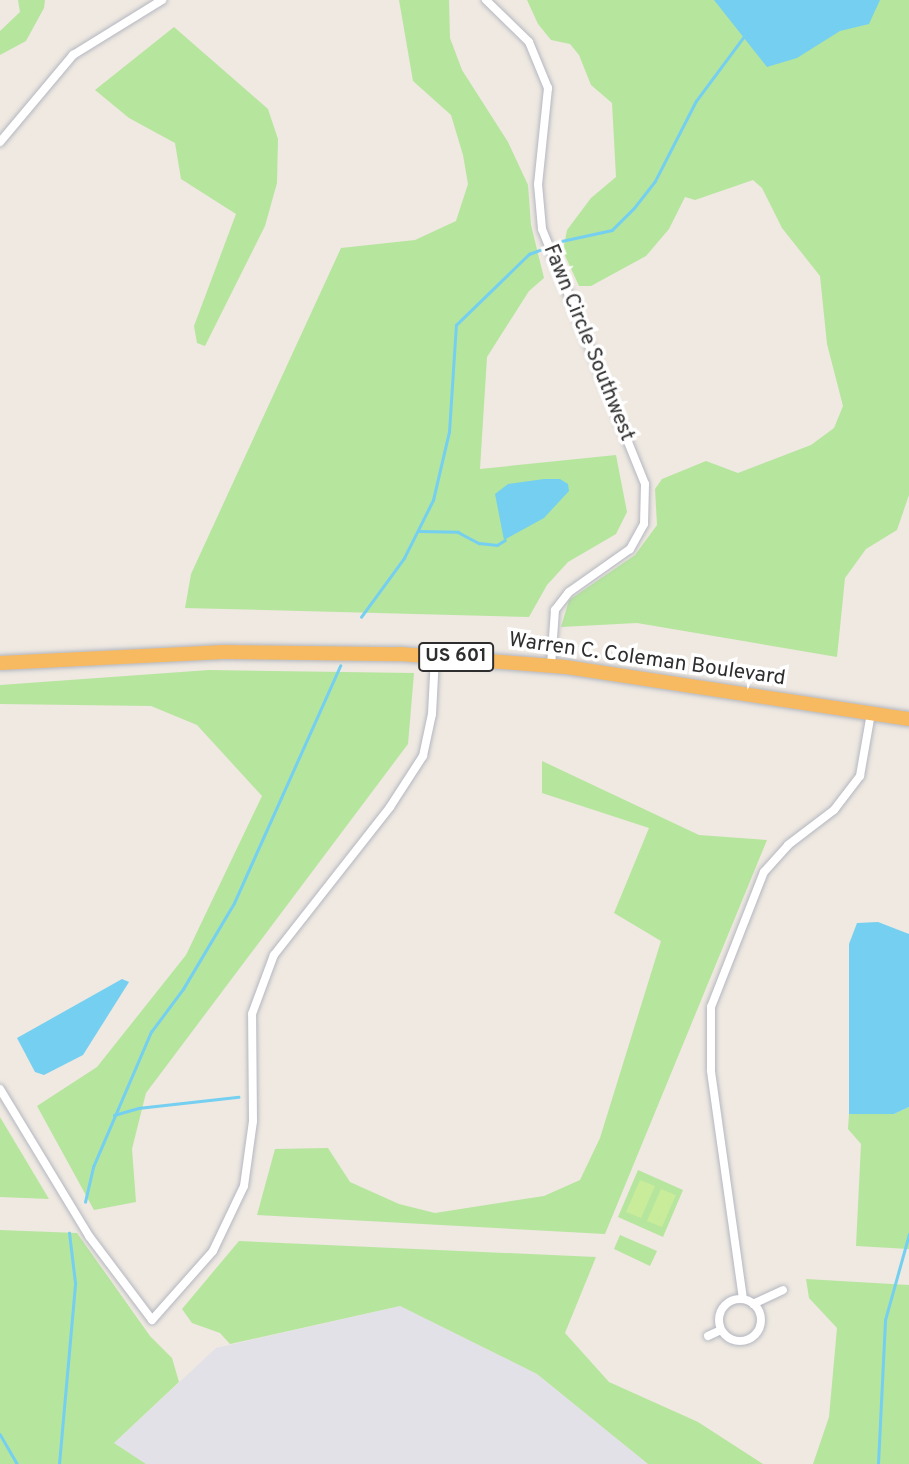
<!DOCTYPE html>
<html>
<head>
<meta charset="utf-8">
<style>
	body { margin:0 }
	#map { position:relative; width:909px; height:1464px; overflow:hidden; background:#efe9e1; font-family:Overpass,sans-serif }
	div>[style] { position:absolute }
	.industrial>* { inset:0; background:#e3e1e8 }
	.green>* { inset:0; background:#b6e59e }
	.pitch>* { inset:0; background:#c9ec9a }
	.water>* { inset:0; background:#75cff0 }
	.stream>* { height:2.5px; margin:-1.25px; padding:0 1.25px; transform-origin:1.25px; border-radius:1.25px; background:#75cff0 }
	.roads { filter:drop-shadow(0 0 2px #b4b7c1) drop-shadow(0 0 2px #b4b7c1) }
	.minor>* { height:8px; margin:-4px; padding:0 4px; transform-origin:4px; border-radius:4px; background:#fff }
	.minor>.ring { margin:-4px; padding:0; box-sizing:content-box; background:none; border:8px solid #fff; border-radius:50% }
	.trunk>* { height:14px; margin:-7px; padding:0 7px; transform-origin:7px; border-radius:7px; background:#f8ba60 }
	span { translate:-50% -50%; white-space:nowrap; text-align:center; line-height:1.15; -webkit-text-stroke:7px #fff; paint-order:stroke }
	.shield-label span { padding:2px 5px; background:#fff; border:2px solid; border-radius:5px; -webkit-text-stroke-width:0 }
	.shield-label { font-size:19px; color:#2e2e2e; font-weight:700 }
	.street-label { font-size:21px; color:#2e2e2e }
</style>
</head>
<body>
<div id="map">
	<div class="industrial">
		<i style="clip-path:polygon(400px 1306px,537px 1374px,648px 1464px,146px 1464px,114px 1443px,216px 1348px)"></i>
	</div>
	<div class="green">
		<i style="clip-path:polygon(18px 0,45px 0,44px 8px,26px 41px,0 55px,0 31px,20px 12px)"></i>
		<i style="clip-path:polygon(399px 0,449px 0,450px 38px,462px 70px,508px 142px,528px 185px,531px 225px,544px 278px,529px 291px,487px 357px,480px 469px,616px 455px,627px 512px,616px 534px,568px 562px,547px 585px,529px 617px,185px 608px,191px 574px,341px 248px,415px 240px,456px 221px,468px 184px,463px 155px,451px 115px,413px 81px)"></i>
		<i style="clip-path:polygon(527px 0,909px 0,909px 495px,897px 530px,866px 549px,845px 578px,837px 657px,637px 623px,561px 627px,569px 600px,635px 555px,657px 525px,655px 489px,662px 479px,706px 461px,738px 473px,811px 445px,834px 428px,843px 406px,827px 344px,820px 276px,782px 228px,762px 188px,753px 180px,695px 200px,685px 197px,669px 229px,646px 256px,591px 286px,579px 286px,563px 251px,567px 230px,591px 198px,616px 177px,612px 103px,591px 85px,579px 55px,570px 44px,551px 40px,538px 24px)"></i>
		<i style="clip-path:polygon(174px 27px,268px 109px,278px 139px,277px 183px,265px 226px,205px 346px,197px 343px,194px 326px,236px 214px,181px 179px,175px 143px,129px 118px,95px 90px)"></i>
		<i style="clip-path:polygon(209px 670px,414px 673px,408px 744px,146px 1093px,132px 1149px,136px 1202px,94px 1210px,37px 1106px,97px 1067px,186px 955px,262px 796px,197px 725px,151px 706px,0 704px,0 685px)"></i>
		<i style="clip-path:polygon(542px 761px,699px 835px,767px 840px,605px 1234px,257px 1215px,275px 1149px,328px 1148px,350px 1182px,399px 1204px,435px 1213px,544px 1196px,580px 1180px,600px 1138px,661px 941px,614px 913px,649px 828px,542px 793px)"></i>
		<i style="clip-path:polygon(909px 1107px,909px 1249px,856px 1246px,861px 1144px,848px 1129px,849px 1114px,894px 1114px)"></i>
		<i style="clip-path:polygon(0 1117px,49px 1199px,0 1197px)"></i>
		<i style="clip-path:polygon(638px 1170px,683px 1190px,663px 1237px,618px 1217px)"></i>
		<i style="clip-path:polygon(0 1230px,77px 1233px,150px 1336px,172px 1358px,179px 1382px,114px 1443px,146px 1464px,0 1464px)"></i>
		<i style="clip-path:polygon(620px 1235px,657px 1251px,650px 1266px,614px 1249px)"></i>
		<i style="clip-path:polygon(239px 1241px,596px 1257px,565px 1333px,609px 1382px,698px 1422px,763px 1464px,648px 1464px,537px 1374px,400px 1306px,230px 1344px,220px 1333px,192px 1323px,182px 1309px)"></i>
		<i style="clip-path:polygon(806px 1279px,909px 1285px,909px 1464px,813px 1464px,829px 1417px,837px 1328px,809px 1298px)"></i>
	</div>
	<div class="pitch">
		<i style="clip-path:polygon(640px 1180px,655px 1186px,641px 1218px,626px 1212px)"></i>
		<i style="clip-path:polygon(661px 1189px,676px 1195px,662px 1227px,647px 1221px)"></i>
	</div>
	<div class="water">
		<i style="clip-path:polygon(714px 0,880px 0,869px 24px,840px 31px,797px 58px,767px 67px)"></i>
		<i style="clip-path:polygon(544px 479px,560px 479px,568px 484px,569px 491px,544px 518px,504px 540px,495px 494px,508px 484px)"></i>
		<i style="clip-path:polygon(878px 922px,909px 934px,909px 1107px,894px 1114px,849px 1114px,849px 944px,857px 923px)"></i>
		<i style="clip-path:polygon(122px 979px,129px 982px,83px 1055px,44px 1075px,35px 1072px,17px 1038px)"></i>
	</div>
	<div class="stream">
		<i style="left:557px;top:242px;width:56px;rotate:-12.3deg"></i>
		<i style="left:612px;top:230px;width:31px;rotate:-45deg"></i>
		<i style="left:634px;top:208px;width:34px;rotate:-52deg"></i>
		<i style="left:655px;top:181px;width:90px;rotate:-62.9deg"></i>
		<i style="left:696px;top:101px;width:82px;rotate:-53.4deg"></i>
		<i style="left:419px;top:531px;width:39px;rotate:1deg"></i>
		<i style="left:458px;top:532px;width:24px;rotate:28deg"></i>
		<i style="left:479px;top:543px;width:18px;rotate:6deg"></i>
		<i style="left:497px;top:545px;width:9px;rotate:-32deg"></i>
		<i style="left:361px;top:617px;width:73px;rotate:-53.9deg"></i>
		<i style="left:404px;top:558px;width:65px;rotate:-63.4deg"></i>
		<i style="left:433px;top:500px;width:70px;rotate:-76.8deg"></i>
		<i style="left:449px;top:432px;width:107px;rotate:-86.3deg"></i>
		<i style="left:456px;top:325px;width:102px;rotate:-44.2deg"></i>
		<i style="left:529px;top:254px;width:14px;rotate:-21deg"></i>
		<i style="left:114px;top:1115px;width:25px;rotate:-16deg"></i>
		<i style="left:138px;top:1108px;width:101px;rotate:-6.3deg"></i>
		<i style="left:85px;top:1202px;width:36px;rotate:-77deg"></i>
		<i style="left:93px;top:1167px;width:147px;rotate:-66.8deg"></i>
		<i style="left:151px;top:1032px;width:54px;rotate:-53.3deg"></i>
		<i style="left:183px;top:989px;width:100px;rotate:-59.3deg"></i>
		<i style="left:234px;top:903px;width:260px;rotate:-65.9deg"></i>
		<i style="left:0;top:1434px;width:34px;rotate:60deg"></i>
		<i style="left:59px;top:1464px;width:182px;rotate:-84.9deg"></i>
		<i style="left:75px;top:1283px;width:50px;rotate:-96.8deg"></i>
		<i style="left:878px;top:1464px;width:144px;rotate:-87.2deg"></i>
		<i style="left:885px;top:1320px;width:89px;rotate:-74.4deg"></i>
	</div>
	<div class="roads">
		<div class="minor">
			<i style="left:486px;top:0;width:60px;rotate:44.3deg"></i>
			<i style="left:529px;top:42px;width:50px;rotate:67.6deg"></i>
			<i style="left:548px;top:88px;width:97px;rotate:95.9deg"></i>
			<i style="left:538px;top:184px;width:45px;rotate:84.9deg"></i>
			<i style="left:542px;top:229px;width:275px;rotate:68deg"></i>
			<i style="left:645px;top:484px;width:40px;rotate:91.4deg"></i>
			<i style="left:644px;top:524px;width:29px;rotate:119deg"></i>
			<i style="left:630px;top:549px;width:75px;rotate:144.8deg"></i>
			<i style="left:569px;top:592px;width:23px;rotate:128deg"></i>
			<i style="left:555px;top:610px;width:56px;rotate:94.1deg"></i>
			<i style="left:0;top:142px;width:114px;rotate:-50deg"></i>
			<i style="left:73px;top:55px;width:105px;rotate:-31.7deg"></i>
			<i style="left:0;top:1089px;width:172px;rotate:58.8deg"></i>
			<i style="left:89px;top:1236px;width:105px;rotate:53.1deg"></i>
			<i style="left:152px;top:1320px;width:92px;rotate:-48.5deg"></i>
			<i style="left:213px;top:1251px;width:72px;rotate:-64.5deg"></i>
			<i style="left:244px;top:1186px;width:66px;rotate:-82.1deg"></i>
			<i style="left:253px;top:1121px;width:107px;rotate:-90.5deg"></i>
			<i style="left:252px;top:1014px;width:63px;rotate:-69.6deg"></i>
			<i style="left:274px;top:955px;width:188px;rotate:-51.9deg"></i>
			<i style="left:390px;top:807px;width:61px;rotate:-57.1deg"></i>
			<i style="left:423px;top:756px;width:43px;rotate:-77.9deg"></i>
			<i style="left:432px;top:714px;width:58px;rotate:-87deg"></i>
			<i class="ring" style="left:719px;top:1299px;width:34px;height:34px"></i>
			<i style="left:743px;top:1299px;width:231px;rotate:-98deg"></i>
			<i style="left:711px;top:1070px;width:63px;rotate:-90deg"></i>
			<i style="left:711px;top:1007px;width:145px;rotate:-68.6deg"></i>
			<i style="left:764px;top:872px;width:36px;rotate:-48deg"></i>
			<i style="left:788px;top:845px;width:58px;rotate:-37.3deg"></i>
			<i style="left:834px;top:810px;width:43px;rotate:-52.6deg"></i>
			<i style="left:860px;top:776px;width:64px;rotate:-80.1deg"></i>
			<i style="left:753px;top:1304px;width:33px;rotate:-25deg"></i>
			<i style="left:708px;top:1336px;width:14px;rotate:-25deg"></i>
		</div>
		<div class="trunk">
			<i style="left:0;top:663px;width:224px;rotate:-2.8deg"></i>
			<i style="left:224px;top:652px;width:176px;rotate:0.7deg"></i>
			<i style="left:400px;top:654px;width:166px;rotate:4.5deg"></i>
			<i style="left:565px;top:667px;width:348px;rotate:8.6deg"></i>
		</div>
	</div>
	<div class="shield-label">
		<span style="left:456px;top:657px">US 601</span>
	</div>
	<div class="street-label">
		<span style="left:588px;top:343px;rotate:68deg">Fawn Circle Southwest</span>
		<span style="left:647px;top:660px;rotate:8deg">Warren C. Coleman Boulevard</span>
	</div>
</div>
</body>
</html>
